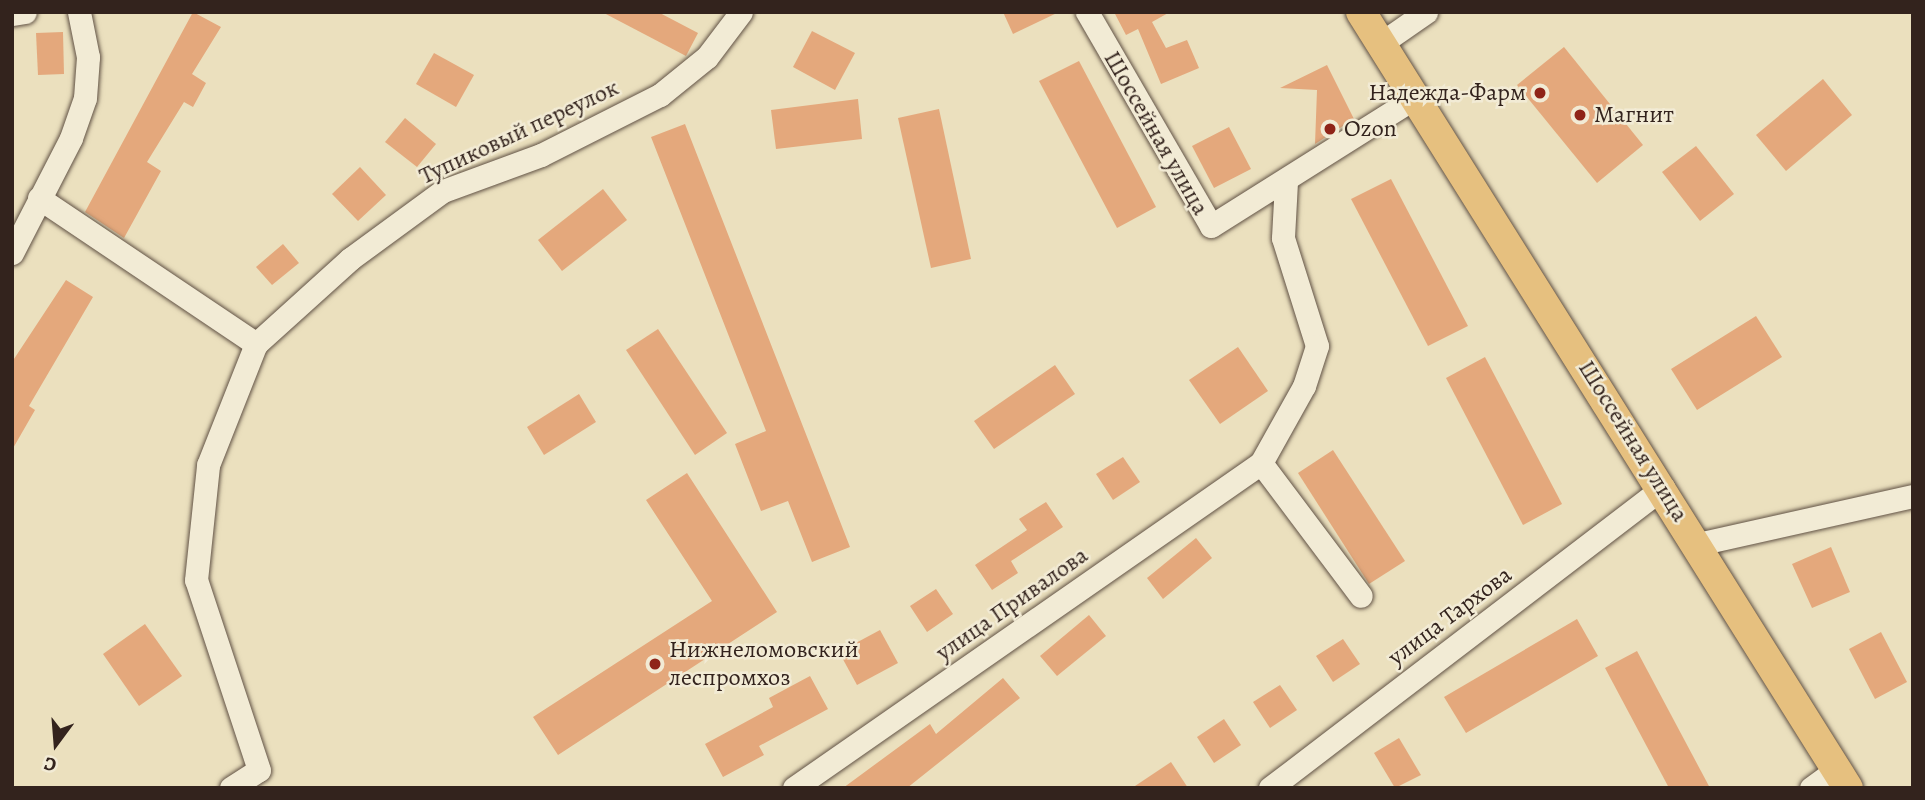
<!DOCTYPE html>
<html>
<head>
<meta charset="utf-8">
<style>
	body { margin:0 }
	#map { position:relative; width:1925px; height:800px; overflow:hidden; background:#ebe0be; font-family:Alegreya,serif }
	div>[style] { position:absolute }
	.building>* { inset:0; background:#e4a87c }
	.roads { filter:drop-shadow(0 0 2px #615245) drop-shadow(0 0 2px #615245) }
	.minor>* { height:23px; margin:-11.5px; padding:0 11.5px; transform-origin:11.5px; border-radius:11.5px; background:#f2ebd5 }
	.major>* { height:30px; margin:-15px; padding:0 15px; transform-origin:15px; border-radius:15px; background:#e6c07f }
	.dots>* { width:19px; height:19px; translate:-50% -50%; box-sizing:border-box; border:4px solid #f2ebd5; border-radius:50% }
	span { translate:-50% -50%; white-space:nowrap; text-align:center; line-height:1.15; -webkit-text-stroke:5px #f2ebd5; paint-order:stroke }
	.poi-label { font-size:24px; color:#33231d }
	.right { translate:-100% -50%; text-align:right }
	.left { translate:0 -50%; text-align:left }
	.street-label { font-size:24px; color:#33231d }
	.frame { position:absolute; inset:0; border:14px solid #33231d; pointer-events:none }
	.north { position:absolute; left:21px; top:709px; width:70px; height:70px; -webkit-text-stroke:5px #f2ebd5; paint-order:stroke; rotate:196deg; font-size:19px; font-weight:700; line-height:28px; text-align:center; color:#33231d }
	.north::after { content:''; display:block; margin:auto; width:24px; height:32px; background:#33231d; clip-path:polygon(50% 0,100% 100%,50% 72%,0 100%) }
</style>
</head>
<body>
<div id="map">
	<div class="building">
		<i style="clip-path:polygon(193px 12px,221px 27px,192px 74px,206px 83px,193px 107px,184px 102px,147px 162px,161px 171px,124px 238px,85px 212px)"></i>
		<i style="clip-path:polygon(602px 12px,658px 12px,698px 33px,686px 56px)"></i>
		<i style="clip-path:polygon(1003px 12px,1059px 12px,1013px 34px)"></i>
		<i style="clip-path:polygon(1114px 12px,1170px 12px,1152px 22px,1166px 48px,1187px 40px,1199px 68px,1161px 84px,1138px 29px,1126px 35px)"></i>
		<i style="clip-path:polygon(812px 31px,855px 53px,835px 90px,793px 67px)"></i>
		<i style="clip-path:polygon(63px 32px,64px 74px,38px 75px,36px 33px)"></i>
		<i style="clip-path:polygon(1564px 47px,1643px 145px,1597px 183px,1517px 85px)"></i>
		<i style="clip-path:polygon(434px 53px,474px 75px,456px 107px,416px 84px)"></i>
		<i style="clip-path:polygon(1079px 61px,1156px 207px,1117px 228px,1039px 81px)"></i>
		<i style="clip-path:polygon(1327px 65px,1354px 119px,1315px 144px,1317px 90px,1280px 88px)"></i>
		<i style="clip-path:polygon(1823px 79px,1852px 115px,1786px 171px,1756px 135px)"></i>
		<i style="clip-path:polygon(858px 99px,862px 139px,776px 149px,771px 110px)"></i>
		<i style="clip-path:polygon(939px 109px,971px 259px,931px 268px,898px 118px)"></i>
		<i style="clip-path:polygon(405px 118px,436px 144px,417px 167px,385px 142px)"></i>
		<i style="clip-path:polygon(685px 124px,850px 547px,812px 562px,788px 501px,761px 511px,735px 444px,766px 431px,651px 137px)"></i>
		<i style="clip-path:polygon(1229px 127px,1251px 169px,1214px 188px,1192px 146px)"></i>
		<i style="clip-path:polygon(1696px 146px,1734px 194px,1700px 221px,1662px 172px)"></i>
		<i style="clip-path:polygon(360px 167px,386px 195px,358px 221px,332px 194px)"></i>
		<i style="clip-path:polygon(1391px 179px,1468px 326px,1428px 346px,1351px 199px)"></i>
		<i style="clip-path:polygon(603px 189px,627px 220px,562px 271px,538px 240px)"></i>
		<i style="clip-path:polygon(283px 244px,299px 263px,272px 285px,256px 267px)"></i>
		<i style="clip-path:polygon(66px 280px,93px 297px,29px 406px,35px 410px,12px 450px,12px 362px)"></i>
		<i style="clip-path:polygon(1756px 316px,1782px 357px,1697px 410px,1671px 369px)"></i>
		<i style="clip-path:polygon(658px 329px,727px 433px,695px 455px,626px 350px)"></i>
		<i style="clip-path:polygon(1238px 347px,1268px 391px,1220px 424px,1189px 380px)"></i>
		<i style="clip-path:polygon(1485px 357px,1562px 504px,1523px 525px,1446px 378px)"></i>
		<i style="clip-path:polygon(1055px 365px,1075px 394px,994px 449px,974px 421px)"></i>
		<i style="clip-path:polygon(579px 394px,596px 422px,544px 455px,527px 427px)"></i>
		<i style="clip-path:polygon(1333px 450px,1405px 561px,1369px 584px,1298px 473px)"></i>
		<i style="clip-path:polygon(1123px 457px,1140px 482px,1113px 500px,1096px 474px)"></i>
		<i style="clip-path:polygon(687px 473px,777px 612px,558px 755px,533px 717px,712px 601px,646px 500px)"></i>
		<i style="clip-path:polygon(1046px 502px,1063px 527px,1011px 561px,1018px 573px,992px 590px,975px 565px,1027px 530px,1019px 519px)"></i>
		<i style="clip-path:polygon(1196px 538px,1212px 558px,1163px 599px,1147px 578px)"></i>
		<i style="clip-path:polygon(1831px 547px,1850px 592px,1812px 608px,1792px 564px)"></i>
		<i style="clip-path:polygon(936px 589px,953px 614px,927px 632px,910px 606px)"></i>
		<i style="clip-path:polygon(1089px 615px,1106px 636px,1057px 676px,1040px 656px)"></i>
		<i style="clip-path:polygon(1577px 619px,1598px 656px,1466px 733px,1444px 697px)"></i>
		<i style="clip-path:polygon(145px 624px,182px 676px,139px 706px,103px 654px)"></i>
		<i style="clip-path:polygon(880px 630px,898px 663px,857px 685px,839px 652px)"></i>
		<i style="clip-path:polygon(1881px 632px,1907px 682px,1875px 699px,1849px 649px)"></i>
		<i style="clip-path:polygon(1343px 639px,1360px 664px,1333px 682px,1316px 656px)"></i>
		<i style="clip-path:polygon(1637px 651px,1710px 788px,1669px 788px,1605px 668px)"></i>
		<i style="clip-path:polygon(810px 676px,828px 709px,759px 746px,764px 755px,723px 777px,705px 744px,773px 707px,769px 698px)"></i>
		<i style="clip-path:polygon(1003px 678px,1020px 698px,907px 788px,843px 788px,930px 724px,936px 734px)"></i>
		<i style="clip-path:polygon(1280px 685px,1297px 710px,1270px 728px,1253px 702px)"></i>
		<i style="clip-path:polygon(1224px 719px,1241px 745px,1214px 763px,1197px 737px)"></i>
		<i style="clip-path:polygon(1399px 738px,1421px 775px,1395px 788px,1374px 753px)"></i>
		<i style="clip-path:polygon(1171px 762px,1188px 788px,1132px 788px)"></i>
	</div>
	<div class="roads">
		<div class="minor">
			<i style="left:1087px;top:12px;width:247px;rotate:59.9deg"></i>
			<i style="left:1211px;top:226px;width:240px;rotate:-32.2deg"></i>
			<i style="left:12px;top:14px;width:13px;rotate:-9deg"></i>
			<i style="left:1380px;top:44px;width:56px;rotate:-34.8deg"></i>
			<i style="left:1286px;top:182px;width:56px;rotate:93.1deg"></i>
			<i style="left:1283px;top:238px;width:113px;rotate:72.5deg"></i>
			<i style="left:1317px;top:346px;width:42px;rotate:108deg"></i>
			<i style="left:1304px;top:386px;width:88px;rotate:119.2deg"></i>
			<i style="left:1261px;top:463px;width:166px;rotate:53.1deg"></i>
			<i style="left:39px;top:198px;width:262px;rotate:33.9deg"></i>
			<i style="left:256px;top:344px;width:127px;rotate:-42.1deg"></i>
			<i style="left:350px;top:259px;width:115px;rotate:-36.2deg"></i>
			<i style="left:443px;top:191px;width:104px;rotate:-20.2deg"></i>
			<i style="left:541px;top:155px;width:133px;rotate:-26.8deg"></i>
			<i style="left:660px;top:95px;width:60px;rotate:-39deg"></i>
			<i style="left:707px;top:57px;width:56px;rotate:-52.9deg"></i>
			<i style="left:12px;top:253px;width:129px;rotate:-62.8deg"></i>
			<i style="left:71px;top:138px;width:42px;rotate:-70.7deg"></i>
			<i style="left:85px;top:98px;width:41px;rotate:-85.8deg"></i>
			<i style="left:88px;top:57px;width:46px;rotate:-101.3deg"></i>
			<i style="left:1698px;top:544px;width:220px;rotate:-12.6deg"></i>
			<i style="left:231px;top:788px;width:33px;rotate:-33deg"></i>
			<i style="left:259px;top:770px;width:200px;rotate:-108.3deg"></i>
			<i style="left:196px;top:580px;width:116px;rotate:-84deg"></i>
			<i style="left:208px;top:465px;width:130px;rotate:-68.4deg"></i>
			<i style="left:794px;top:788px;width:569px;rotate:-34.84deg"></i>
			<i style="left:1270px;top:788px;width:495px;rotate:-37.4deg"></i>
			<i style="left:1811px;top:788px;width:31px;rotate:-36deg"></i>
		</div>
		<div class="major">
			<i style="left:1361px;top:12px;width:916px;rotate:57.89deg"></i>
		</div>
	</div>
	<div class="dots">
		<i style="left:1540px;top:93px;background:#8f2418"></i>
		<i style="left:1580px;top:115px;background:#8f2418"></i>
		<i style="left:1330px;top:129px;background:#8f2418"></i>
		<i style="left:655px;top:664px;background:#8f2418"></i>
	</div>
	<div class="poi-label">
		<span class="right" style="left:1526px;top:93px">Надежда-Фарм</span>
		<span class="left" style="left:1594px;top:115px">Магнит</span>
		<span class="left" style="left:1344px;top:129px">Ozon</span>
		<span class="left" style="left:669px;top:664px">Нижнеломовский<br>леспромхоз</span>
	</div>
	<div class="street-label">
		<span style="left:519px;top:132px;rotate:-25deg">Тупиковый переулок</span>
		<span style="left:1156px;top:133px;rotate:60deg">Шоссейная улица</span>
		<span style="left:1633px;top:441px;rotate:58deg">Шоссейная улица</span>
		<span style="left:1012px;top:604px;rotate:-35deg">улица Привалова</span>
		<span style="left:1450px;top:616px;rotate:-37deg">улица Тархова</span>
	</div>
	<div class="frame"></div>
	<div class="north">С</div>
</div>
</body>
</html>
